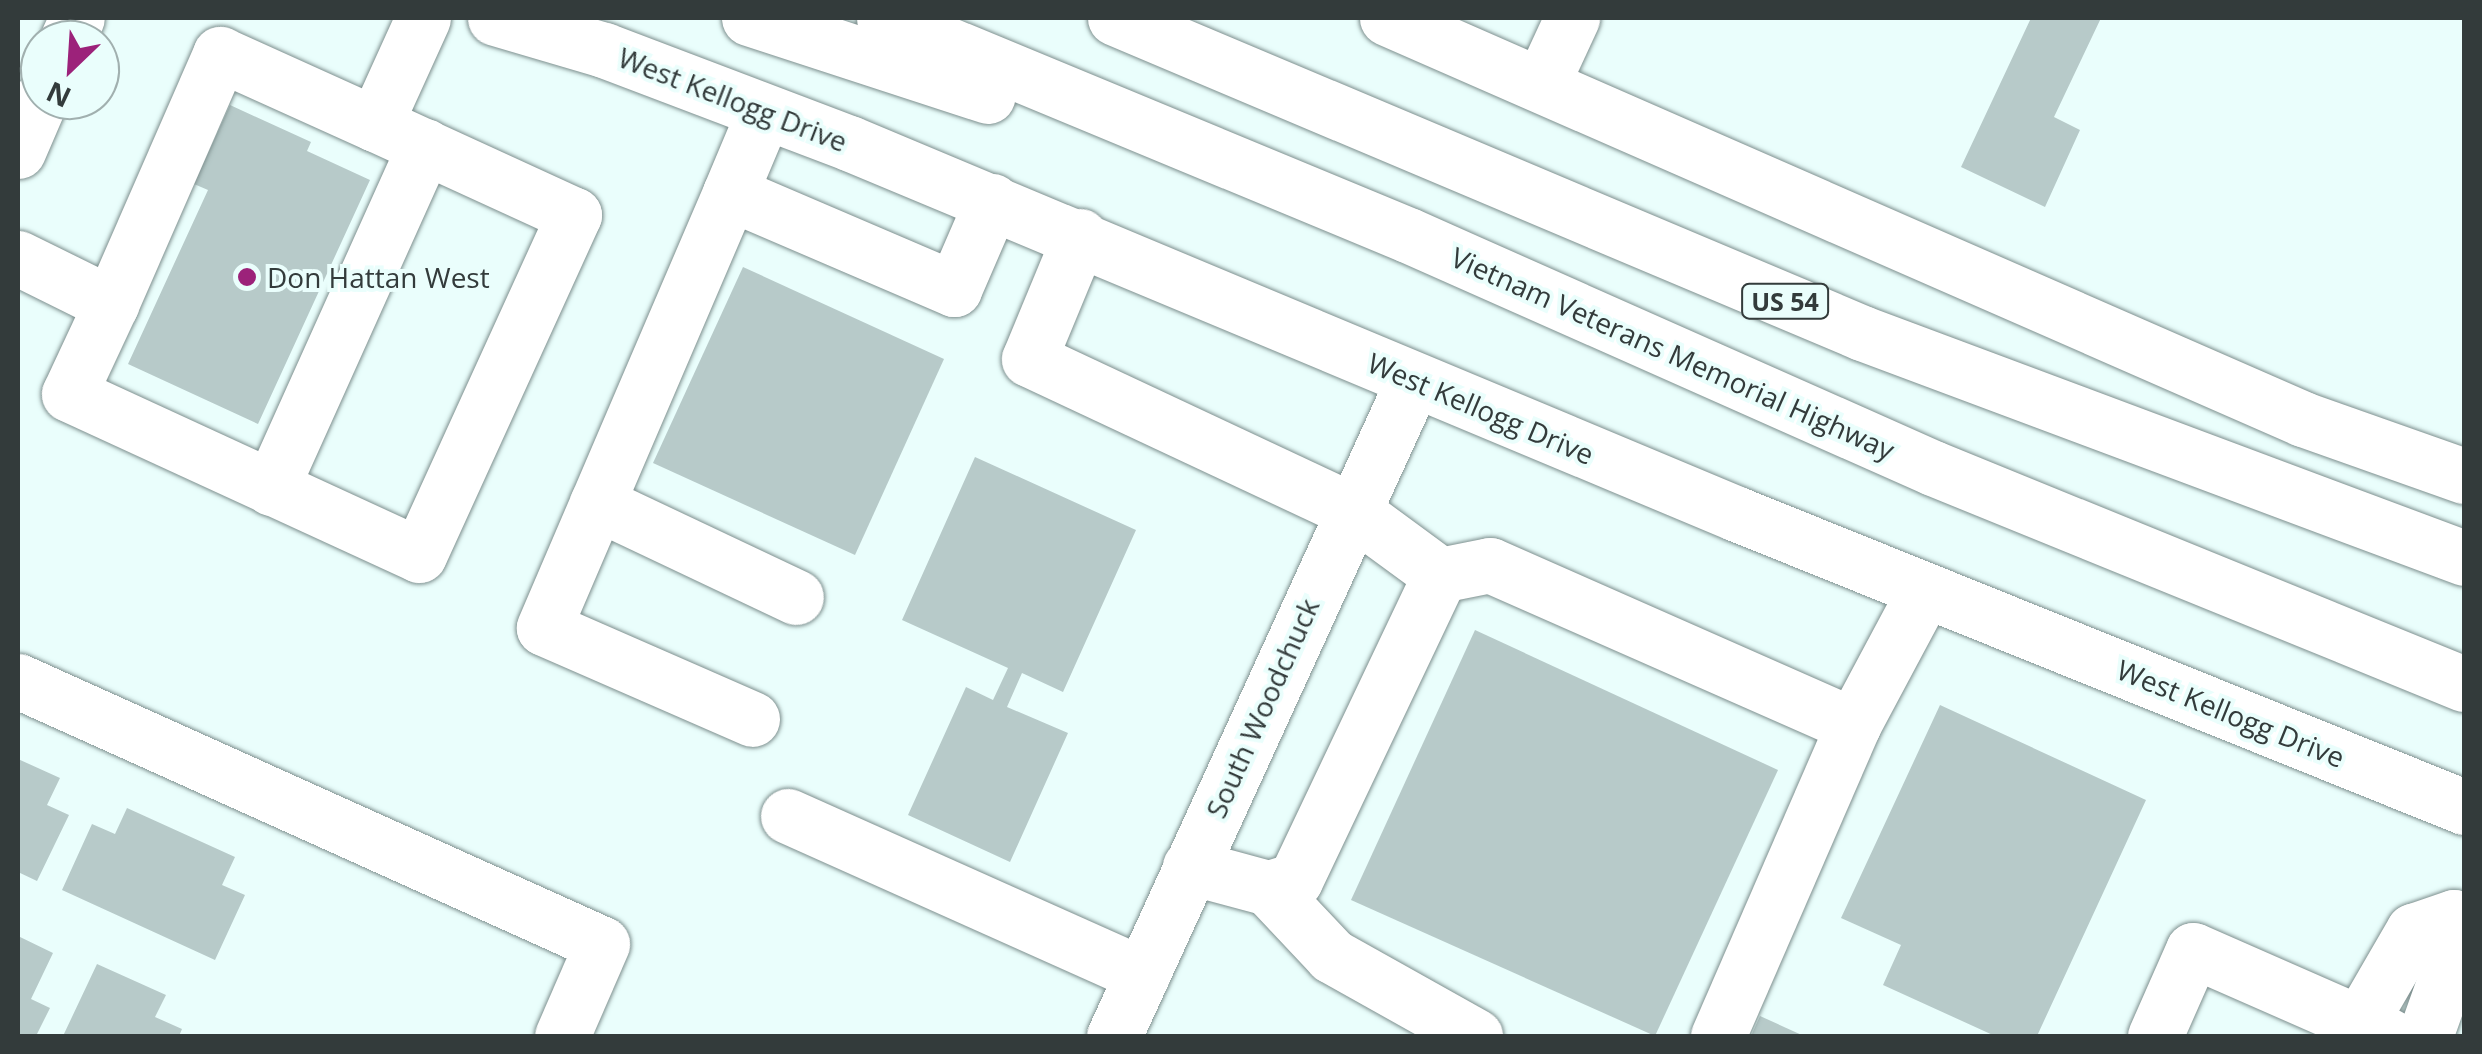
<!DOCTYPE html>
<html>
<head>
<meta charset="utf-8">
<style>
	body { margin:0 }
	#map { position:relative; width:2482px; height:1054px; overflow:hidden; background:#eafefc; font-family:"Open Sans",sans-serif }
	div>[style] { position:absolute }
	.building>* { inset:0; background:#b7cac9 }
	.roads { filter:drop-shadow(0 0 2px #7d8f8e) drop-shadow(0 0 2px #7d8f8e) }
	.minor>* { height:55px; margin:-27.5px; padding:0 27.5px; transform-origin:27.5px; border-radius:27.5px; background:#fff }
	.major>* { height:55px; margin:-27.5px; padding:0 27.5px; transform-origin:27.5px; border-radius:27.5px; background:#fff }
	.highway>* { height:55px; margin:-27.5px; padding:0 27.5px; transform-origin:27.5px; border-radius:27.5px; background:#fff }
	.dots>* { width:28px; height:28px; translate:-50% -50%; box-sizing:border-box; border:5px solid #eafefc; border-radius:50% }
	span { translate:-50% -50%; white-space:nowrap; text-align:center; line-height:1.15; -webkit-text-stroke:8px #eafefc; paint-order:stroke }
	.shield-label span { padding:2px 8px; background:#eafefc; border:2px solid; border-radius:8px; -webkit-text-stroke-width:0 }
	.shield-label { font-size:25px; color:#333b3b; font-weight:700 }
	.street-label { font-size:28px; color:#333b3b }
	.poi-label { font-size:28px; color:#333b3b }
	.left { translate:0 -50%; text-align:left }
	.frame { position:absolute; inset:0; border:20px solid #333b3b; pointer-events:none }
	.north { position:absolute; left:20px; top:20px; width:100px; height:100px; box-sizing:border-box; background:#eafefc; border:2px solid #a1b0af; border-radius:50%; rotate:205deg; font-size:28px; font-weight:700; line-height:40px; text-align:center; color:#333b3b }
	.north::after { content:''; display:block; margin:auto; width:35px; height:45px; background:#9c227a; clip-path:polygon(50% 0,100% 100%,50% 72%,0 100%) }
</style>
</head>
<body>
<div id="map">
	<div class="building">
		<i style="clip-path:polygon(2031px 18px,2101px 18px,2054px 117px,2080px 130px,2045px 207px,1961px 167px)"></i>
		<i style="clip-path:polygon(230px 105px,311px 142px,307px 151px,370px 180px,258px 424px,128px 364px,208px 190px,194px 184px)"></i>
		<i style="clip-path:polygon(743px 267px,944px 359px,855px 555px,653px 463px)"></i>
		<i style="clip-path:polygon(975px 457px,1136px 530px,1063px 692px,1022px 673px,1007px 707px,1068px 733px,1010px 862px,908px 815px,966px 687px,993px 700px,1008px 668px,902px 620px)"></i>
		<i style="clip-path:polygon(1475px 630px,1778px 770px,1655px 1036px,1351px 900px)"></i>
		<i style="clip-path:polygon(1940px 705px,2146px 800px,2037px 1036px,1995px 1036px,1883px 985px,1901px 945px,1841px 918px)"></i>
		<i style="clip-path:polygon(18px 759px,60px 778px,47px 805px,69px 815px,37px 881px,18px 872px)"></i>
		<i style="clip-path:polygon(127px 808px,235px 857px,222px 885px,245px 895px,215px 960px,62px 890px,92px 824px,115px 834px)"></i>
		<i style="clip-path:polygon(18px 936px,53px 953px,31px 999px,50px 1008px,36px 1036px,18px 1036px)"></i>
		<i style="clip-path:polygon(97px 964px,166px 995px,155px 1017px,182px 1029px,179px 1036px,63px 1036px)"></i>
		<i style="clip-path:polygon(1760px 1016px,1804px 1036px,1751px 1036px)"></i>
	</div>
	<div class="roads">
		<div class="minor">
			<i style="left:67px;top:40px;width:24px;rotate:-66deg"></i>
			<i style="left:1542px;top:83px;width:72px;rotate:-65.2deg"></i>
			<i style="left:764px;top:112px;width:88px;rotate:112.8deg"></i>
			<i style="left:730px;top:193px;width:244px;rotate:23.2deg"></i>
			<i style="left:954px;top:289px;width:96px;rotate:-66.6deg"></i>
			<i style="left:18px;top:151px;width:56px;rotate:-66.7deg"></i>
			<i style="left:730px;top:193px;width:473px;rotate:113.2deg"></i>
			<i style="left:544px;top:628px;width:227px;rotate:23.6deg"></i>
			<i style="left:1080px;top:236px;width:133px;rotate:112.5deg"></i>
			<i style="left:1029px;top:359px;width:358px;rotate:25.1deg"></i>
			<i style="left:1353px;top:511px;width:108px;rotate:36.3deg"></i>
			<i style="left:1440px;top:575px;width:338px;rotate:115.4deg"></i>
			<i style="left:1295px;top:880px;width:28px;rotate:163deg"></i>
			<i style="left:1268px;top:888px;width:81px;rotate:-164.9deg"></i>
			<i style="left:18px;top:258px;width:104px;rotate:26.3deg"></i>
			<i style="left:111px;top:304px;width:273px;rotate:-66.4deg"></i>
			<i style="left:220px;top:54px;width:170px;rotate:24.3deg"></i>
			<i style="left:375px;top:124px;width:116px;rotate:-65.6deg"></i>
			<i style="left:111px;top:304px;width:99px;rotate:115deg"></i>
			<i style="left:69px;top:394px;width:385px;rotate:24.7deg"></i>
			<i style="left:419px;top:555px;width:374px;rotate:-65.5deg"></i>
			<i style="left:574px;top:215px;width:219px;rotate:-155.4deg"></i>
			<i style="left:271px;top:488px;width:375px;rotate:-65.8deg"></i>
			<i style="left:597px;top:503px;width:220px;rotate:25.3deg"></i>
			<i style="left:1440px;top:575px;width:51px;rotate:-11.3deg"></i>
			<i style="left:1490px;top:565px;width:397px;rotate:23.8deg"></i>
			<i style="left:1853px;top:725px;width:153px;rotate:-61.9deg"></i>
			<i style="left:18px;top:681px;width:640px;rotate:24.24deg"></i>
			<i style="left:602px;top:944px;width:100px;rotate:113.5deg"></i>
			<i style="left:788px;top:816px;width:388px;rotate:24.1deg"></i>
			<i style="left:1268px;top:888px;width:93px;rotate:46.7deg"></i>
			<i style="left:1332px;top:956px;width:164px;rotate:29.2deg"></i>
			<i style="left:2359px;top:1024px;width:108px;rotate:-59.9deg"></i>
			<i style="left:2413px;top:931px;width:43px;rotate:-18.9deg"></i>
			<i style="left:2454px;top:917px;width:32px;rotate:86deg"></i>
			<i style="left:2456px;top:949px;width:92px;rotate:109.6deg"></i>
			<i style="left:1114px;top:1036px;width:720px;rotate:-65.46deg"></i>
			<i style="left:1718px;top:1036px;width:339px;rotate:-66.5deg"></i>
			<i style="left:2155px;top:1036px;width:94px;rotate:-66.2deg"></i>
			<i style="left:2193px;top:950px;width:214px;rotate:23.7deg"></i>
		</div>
		<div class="major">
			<i style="left:495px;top:18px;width:114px;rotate:16.4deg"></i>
			<i style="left:604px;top:50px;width:262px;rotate:20.8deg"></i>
			<i style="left:849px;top:143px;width:962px;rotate:22.67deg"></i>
			<i style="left:1737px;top:514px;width:784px;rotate:21.95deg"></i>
			<i style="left:1387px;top:18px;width:1000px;rotate:23.64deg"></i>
			<i style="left:2303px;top:419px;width:171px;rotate:19.5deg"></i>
		</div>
		<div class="highway">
			<i style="left:749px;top:18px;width:251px;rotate:18.1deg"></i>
			<i style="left:884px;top:18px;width:567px;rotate:22.5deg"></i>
			<i style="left:1408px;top:235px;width:574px;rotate:23.93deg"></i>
			<i style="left:1933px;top:468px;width:573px;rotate:22.14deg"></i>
			<i style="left:1115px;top:18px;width:811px;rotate:22.86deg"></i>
			<i style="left:1862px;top:333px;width:643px;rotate:20.49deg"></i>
		</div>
	</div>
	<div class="dots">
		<i style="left:247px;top:277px;background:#9c227a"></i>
	</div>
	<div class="shield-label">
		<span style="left:1785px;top:301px">US 54</span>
	</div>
	<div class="street-label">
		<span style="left:733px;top:99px;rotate:21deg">West Kellogg Drive</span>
		<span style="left:1673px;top:353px;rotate:24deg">Vietnam Veterans Memorial Highway</span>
		<span style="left:1481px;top:408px;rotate:23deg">West Kellogg Drive</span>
		<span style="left:1262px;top:708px;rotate:-66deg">South Woodchuck</span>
		<span style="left:2231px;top:713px;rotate:22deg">West Kellogg Drive</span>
	</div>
	<div class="poi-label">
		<span class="left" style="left:267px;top:277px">Don Hattan West</span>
	</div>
	<div class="frame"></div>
	<div class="north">N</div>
</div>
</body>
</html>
